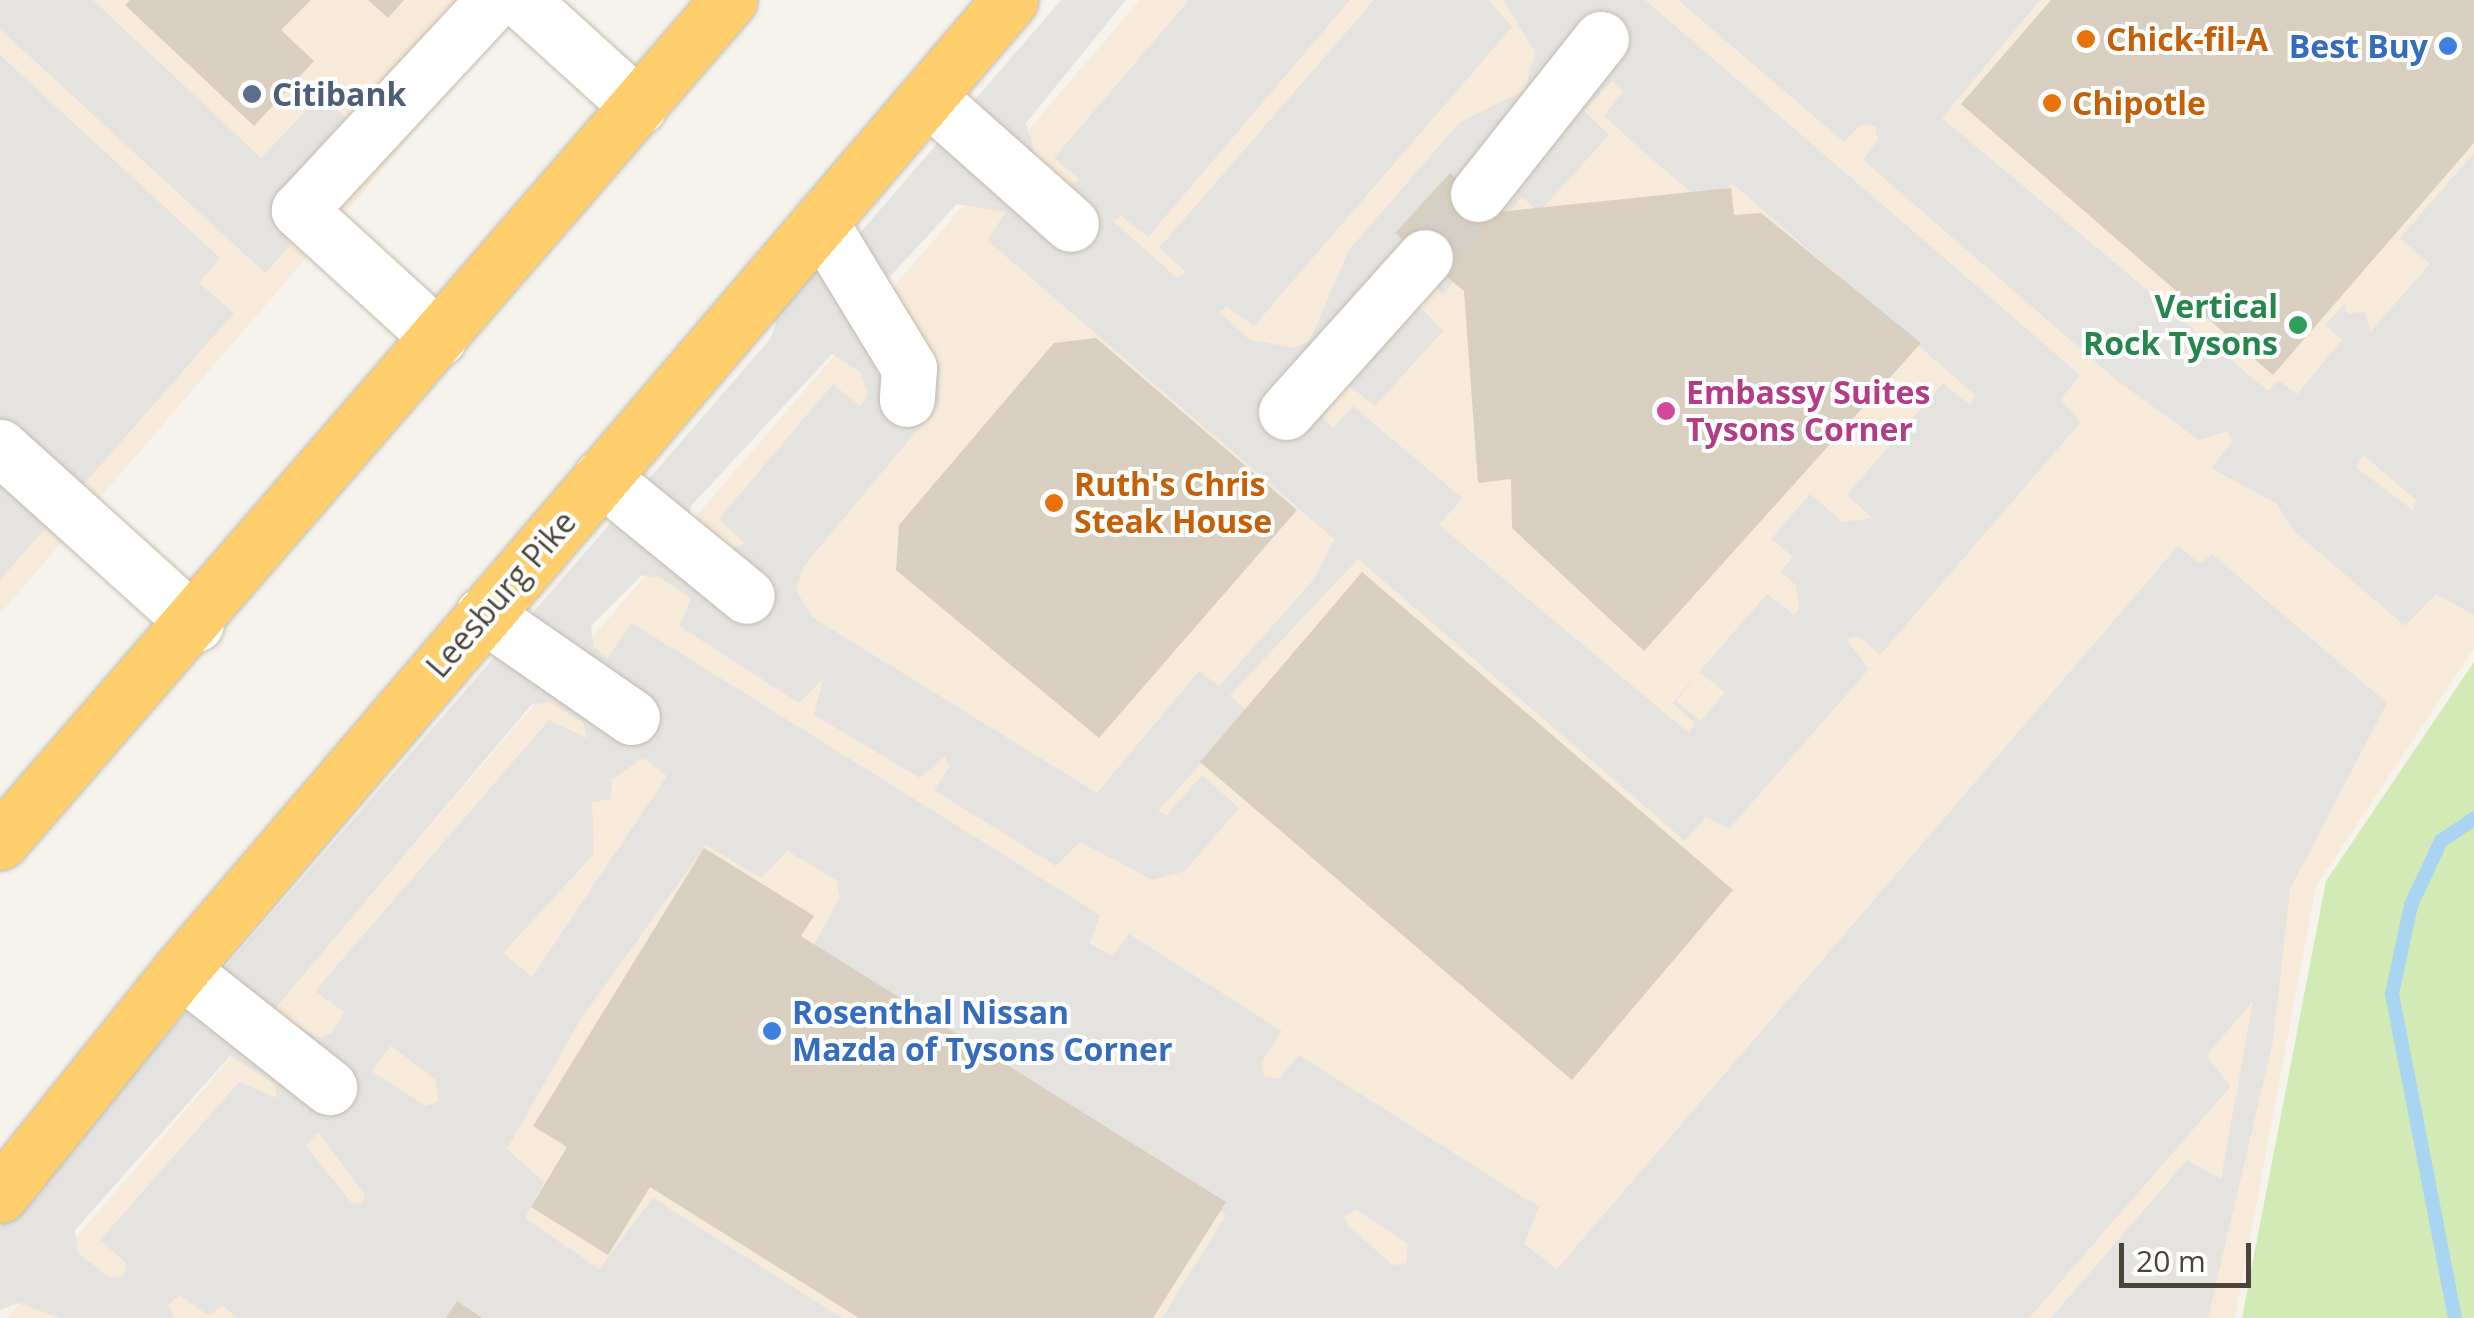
<!DOCTYPE html>
<html>
<head>
<meta charset="utf-8">
<style>
	body { margin:0 }
	#map { position:relative; width:2474px; height:1318px; overflow:hidden; background:#f6f3ec; font-family:"Open Sans",sans-serif }
	div>[style] { position:absolute }
	.commercial>* { inset:0; background:#f7ead8 }
	.green>* { inset:0; background:#d2eab5 }
	.parking>* { inset:0; background:#e5e3e0 }
	.stream>* { height:14px; margin:-7px; padding:0 7px; transform-origin:7px; border-radius:7px; background:#a9d4f2 }
	.building>* { inset:0; background:#d8cfc1 }
	.minor-tunnel>* { height:55px; margin-top:-27.5px; transform-origin:0; background:repeating-linear-gradient(90deg,#d4d0c8 0 55px,transparent 0 83px) }
	.roads { filter:drop-shadow(0 0 2px #c2bbae) drop-shadow(0 0 2px #c2bbae) }
	.minor>* { height:55px; margin:-27.5px; padding:0 27.5px; transform-origin:27.5px; border-radius:27.5px; background:#fff }
	.highway>* { height:55px; margin:-27.5px; padding:0 27.5px; transform-origin:27.5px; border-radius:27.5px; background:#ffcf6e }
	.dots>* { width:28px; height:28px; translate:-50% -50%; box-sizing:border-box; border:5px solid #fff; border-radius:50% }
	span { translate:-50% -50%; white-space:nowrap; text-align:center; line-height:1.15; -webkit-text-stroke:8px #fff; paint-order:stroke }
	.food-label { font-size:32px; color:#c56008; font-weight:700 }
	.left { translate:0 -50%; text-align:left }
	.shop-label { font-size:32px; color:#366cbe; font-weight:700 }
	.right { translate:-100% -50%; text-align:right }
	.service-label { font-size:32px; color:#4e5e75; font-weight:700 }
	.leisure-label { font-size:32px; color:#27864d; font-weight:700 }
	.hotel-label { font-size:32px; color:#b23c85; font-weight:700 }
	.street-label { font-size:32px; color:#4b4439 }
	.scale { position:absolute; left:2119px; top:1243px; width:132px; height:45px; box-sizing:border-box; border:5px solid #4b4439; border-top:0; padding-left:12px; font-size:30px; line-height:35px; white-space:nowrap; color:#4b4439; -webkit-text-stroke:8px #fff; paint-order:stroke }
</style>
</head>
<body>
<div id="map">
	<div class="commercial">
		<i style="clip-path:polygon(0 0,528px 0,0 614px)"></i>
		<i style="clip-path:polygon(1140px 0,2474px 0,2474px 649px,2316px 886px,2235px 1318px,7px 1318px)"></i>
	</div>
	<div class="green">
		<i style="clip-path:polygon(2474px 662px,2474px 1318px,2242px 1318px,2326px 881px)"></i>
	</div>
	<div class="parking">
		<i style="clip-path:polygon(0 0,93px 0,261px 158px,321px 95px,347px 119px,302px 168px,290px 246px,265px 273px,0 29px)"></i>
		<i style="clip-path:polygon(evenodd,1061px 0,1126px 0,1026px 123px,1037px 161px,1067px 186px,1080px 180px,1054px 158px,1189px 0,1350px 0,1148px 237px,1121px 216px,1113px 221px,1177px 278px,1186px 272px,1159px 248px,1374px 0,1489px 0,1512px 27px,1254px 326px,1227px 307px,1219px 312px,1250px 340px,1294px 348px,1310px 340px,1349px 250px,1459px 123px,1525px 90px,1535px 52px,1503px 0,1645px 0,2080px 375px,2060px 400px,2081px 422px,1880px 655px,1859px 636px,1846px 639px,1869px 669px,1729px 829px,1706px 817px,1685px 841px,1358px 559px,1230px 695px,1248px 712px,1158px 811px,1167px 815px,1202px 775px,1239px 808px,1185px 871px,1153px 880px,1080px 842px,1056px 866px,934px 790px,949px 768px,945px 756px,920px 778px,814px 715px,823px 679px,799px 703px,679px 626px,691px 599px,661px 578px,642px 575px,591px 626px,594px 647px,607px 658px,632px 623px,1100px 915px,1090px 944px,1113px 956px,1129px 934px,1282px 1031px,1261px 1063px,1264px 1077px,1279px 1079px,1299px 1055px,1517px 1193px,1539px 1207px,1524px 1244px,1557px 1269px,2178px 546px,2200px 564px,2212px 554px,2387px 703px,2290px 889px,2273px 1041px,2208px 1318px,2051px 1318px,2187px 1160px,2221px 1179px,2253px 1001px,2206px 1056px,2231px 1086px,2029px 1318px,1162px 1318px,1226px 1215px,810px 951px,840px 898px,836px 880px,787px 851px,762px 878px,706px 845px,582px 1017px,507px 1149px,544px 1182px,525px 1218px,599px 1269px,653px 1198px,842px 1318px,237px 1318px,222px 1305px,209px 1316px,179px 1295px,168px 1305px,175px 1318px,60px 1318px,19px 1303px,0 1310px,0 1227px,771px 338px,776px 323px,756px 302px,847px 248px,1061px 0,1612px 81px,1623px 92px,1604px 116px,1646px 154px,1706px 205px,1732px 183px,1975px 395px,1970px 405px,1943px 383px,1847px 495px,1872px 518px,1843px 522px,1810px 494px,1771px 539px,1793px 557px,1780px 572px,1796px 585px,1799px 608px,1794px 615px,1767px 594px,1672px 703px,1694px 722px,1689px 733px,1439px 525px,1462px 498px,1353px 406px,1333px 428px,1323px 417px,1347px 384px,1375px 406px,1443px 331px,1417px 303px,1434px 286px,1443px 294px,1522px 197px,1539px 212px,1609px 135px,1584px 111px,1612px 81px,1061px 0,957px 204px,1006px 212px,987px 240px,1334px 539px,1314px 579px,1219px 686px,1199px 671px,1097px 793px,812px 617px,796px 590px,803px 567px,940px 403px,940px 366px,885px 282px,957px 204px,1061px 0,832px 354px,861px 373px,868px 396px,860px 406px,833px 384px,719px 519px,744px 543px,727px 552px,689px 519px,691px 506px,832px 354px,1061px 0,1699px 672px,1725px 692px,1701px 721px,1676px 701px,1699px 672px,1061px 0,549px 702px,583px 722px,587px 738px,549px 720px,315px 991px,344px 1012px,332px 1033px,318px 1038px,273px 1011px,532px 704px,549px 702px,1061px 0,643px 758px,667px 776px,532px 977px,503px 953px,594px 854px,592px 802px,611px 799px,612px 779px,643px 758px,1061px 0,391px 1046px,436px 1080px,438px 1101px,426px 1106px,371px 1071px,391px 1046px,1061px 0,230px 1056px,275px 1084px,277px 1098px,239px 1082px,100px 1240px,126px 1263px,123px 1277px,110px 1278px,78px 1253px,75px 1230px,230px 1056px,1061px 0,318px 1132px,365px 1195px,362px 1203px,351px 1202px,306px 1146px,318px 1132px,1061px 0,1357px 1210px,1407px 1243px,1407px 1263px,1393px 1265px,1348px 1226px,1344px 1216px,1357px 1210px)"></i>
		<i style="clip-path:polygon(evenodd,1678px 0,2040px 0,1942px 118px,2268px 391px,2278px 380px,2297px 394px,2342px 340px,2325px 325px,2345px 303px,2347px 314px,2365px 312px,2370px 332px,2430px 264px,2400px 238px,2474px 153px,2474px 615px,2436px 594px,2405px 626px,2293px 530px,2277px 504px,2211px 468px,2232px 442px,2228px 431px,2199px 440px,2115px 379px,1863px 160px,1878px 140px,1875px 126px,1860px 125px,1844px 142px,1678px 0,2362px 454px,2416px 500px,2413px 510px,2357px 468px,2362px 454px)"></i>
		<i style="clip-path:polygon(0 55px,220px 258px,199px 283px,234px 313px,0 580px)"></i>
	</div>
	<div class="stream">
		<i style="left:2455px;top:1318px;width:330px;rotate:-101deg"></i>
		<i style="left:2392px;top:994px;width:91px;rotate:-77.9deg"></i>
		<i style="left:2411px;top:905px;width:71px;rotate:-64.9deg"></i>
		<i style="left:2441px;top:841px;width:40px;rotate:-34deg"></i>
	</div>
	<div class="building">
		<i style="clip-path:polygon(130px 0,311px 0,281px 30px,314px 61px,254px 126px,125px 5px)"></i>
		<i style="clip-path:polygon(368px 0,404px 0,388px 18px)"></i>
		<i style="clip-path:polygon(2051px 0,2474px 0,2474px 143px,2273px 375px,1961px 104px)"></i>
		<i style="clip-path:polygon(1450px 173px,1498px 212px,1731px 188px,1734px 215px,1761px 213px,1921px 343px,1644px 651px,1512px 528px,1511px 479px,1478px 483px,1464px 291px,1395px 233px)"></i>
		<i style="clip-path:polygon(1096px 338px,1297px 510px,1099px 738px,896px 570px,899px 525px,1054px 343px)"></i>
		<i style="clip-path:polygon(1362px 572px,1733px 890px,1572px 1080px,1200px 762px)"></i>
		<i style="clip-path:polygon(704px 848px,814px 916px,801px 936px,1226px 1202px,1153px 1318px,859px 1318px,650px 1187px,608px 1255px,531px 1207px,567px 1147px,533px 1126px)"></i>
		<i style="clip-path:polygon(457px 1301px,482px 1318px,446px 1318px)"></i>
	</div>
	<div class="minor-tunnel">
		<i style="left:1425px;top:257px;width:82px;rotate:-49.9deg"></i>
	</div>
	<div class="roads">
		<div class="minor">
			<i style="left:521px;top:0;width:159px;rotate:42.2deg"></i>
			<i style="left:928px;top:97px;width:191px;rotate:41.6deg"></i>
			<i style="left:1478px;top:194px;width:198px;rotate:-51.6deg"></i>
			<i style="left:820px;top:222px;width:171px;rotate:58.6deg"></i>
			<i style="left:909px;top:368px;width:31px;rotate:94deg"></i>
			<i style="left:439px;top:338px;width:190px;rotate:-137.6deg"></i>
			<i style="left:299px;top:210px;width:287px;rotate:-47.1deg"></i>
			<i style="left:1286px;top:412px;width:208px;rotate:-48.1deg"></i>
			<i style="left:0;top:447px;width:264px;rotate:42.1deg"></i>
			<i style="left:601px;top:477px;width:188px;rotate:39.2deg"></i>
			<i style="left:483px;top:614px;width:181px;rotate:34.7deg"></i>
			<i style="left:181px;top:970px;width:189px;rotate:38.3deg"></i>
		</div>
		<div class="highway">
			<i style="left:0;top:842px;width:1114px;rotate:-49.11deg"></i>
			<i style="left:0;top:1195px;width:289px;rotate:-51.2deg"></i>
			<i style="left:181px;top:970px;width:1276px;rotate:-49.48deg"></i>
		</div>
	</div>
	<div class="dots">
		<i style="left:2086px;top:39px;background:#e8710a"></i>
		<i style="left:2448px;top:46px;background:#3f7fe0"></i>
		<i style="left:252px;top:94px;background:#5c6f8a"></i>
		<i style="left:2052px;top:103px;background:#e8710a"></i>
		<i style="left:2298px;top:325px;background:#2e9e5b"></i>
		<i style="left:1666px;top:411px;background:#d1479c"></i>
		<i style="left:1054px;top:503px;background:#e8710a"></i>
		<i style="left:772px;top:1031px;background:#3f7fe0"></i>
	</div>
	<div class="food-label">
		<span class="left" style="left:2106px;top:39px">Chick-fil-A</span>
		<span class="left" style="left:2072px;top:103px">Chipotle</span>
		<span class="left" style="left:1074px;top:503px">Ruth's Chris<br>Steak House</span>
	</div>
	<div class="shop-label">
		<span class="right" style="left:2428px;top:46px">Best Buy</span>
		<span class="left" style="left:792px;top:1031px">Rosenthal Nissan<br>Mazda of Tysons Corner</span>
	</div>
	<div class="service-label">
		<span class="left" style="left:272px;top:94px">Citibank</span>
	</div>
	<div class="leisure-label">
		<span class="right" style="left:2278px;top:325px">Vertical<br>Rock Tysons</span>
	</div>
	<div class="hotel-label">
		<span class="left" style="left:1686px;top:411px">Embassy Suites<br>Tysons Corner</span>
	</div>
	<div class="street-label">
		<span style="left:501px;top:594px;rotate:-49deg">Leesburg Pike</span>
	</div>
	<div class="scale">20 m</div>
</div>
</body>
</html>
